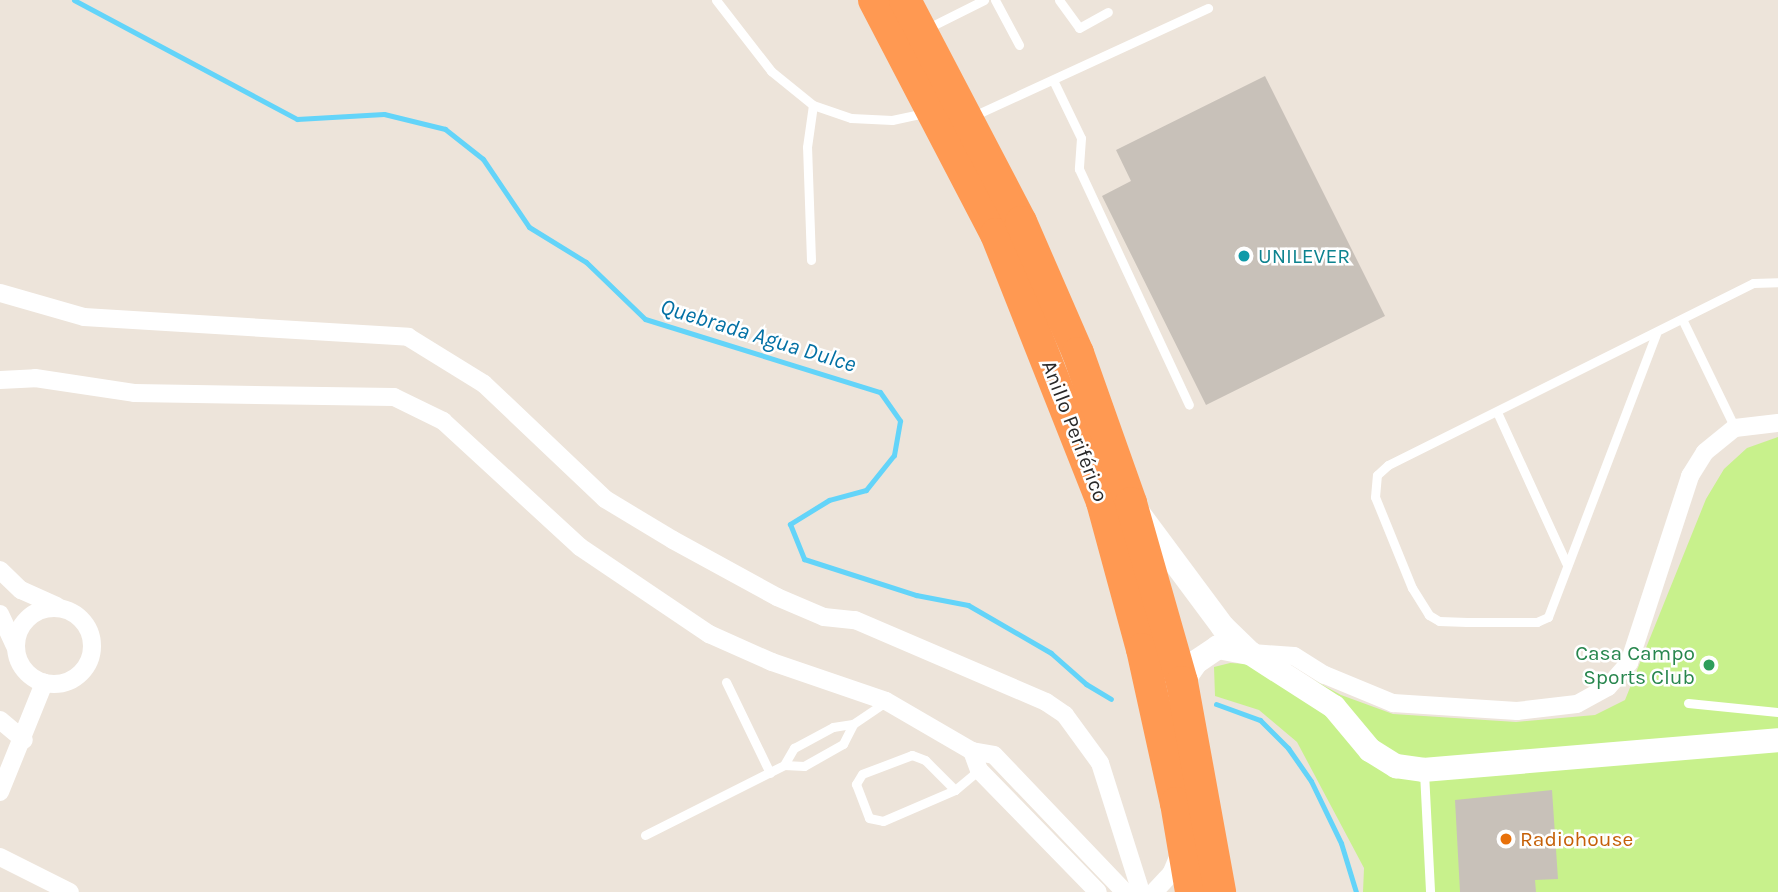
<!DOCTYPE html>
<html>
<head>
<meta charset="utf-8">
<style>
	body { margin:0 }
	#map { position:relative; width:1778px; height:892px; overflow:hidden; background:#ede4da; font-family:Karla,sans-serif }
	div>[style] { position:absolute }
	.pitch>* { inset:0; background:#c8f18c }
	.stream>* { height:5px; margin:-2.5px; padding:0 2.5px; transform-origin:2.5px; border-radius:2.5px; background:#63d4f9 }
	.building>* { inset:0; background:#c8c1b9 }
	.lane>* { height:9px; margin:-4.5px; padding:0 4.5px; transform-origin:4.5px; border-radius:4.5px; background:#fff }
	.street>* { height:18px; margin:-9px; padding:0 9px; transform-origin:9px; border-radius:9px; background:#fff }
	.street>.ring { margin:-9px; padding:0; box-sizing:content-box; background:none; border:18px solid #fff; border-radius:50% }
	.secondary>* { height:24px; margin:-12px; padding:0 12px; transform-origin:12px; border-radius:12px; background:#fff }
	.highway>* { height:32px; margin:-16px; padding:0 16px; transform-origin:16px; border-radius:16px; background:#ff9952 }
	.dots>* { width:19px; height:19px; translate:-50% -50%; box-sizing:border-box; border:4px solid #fff; border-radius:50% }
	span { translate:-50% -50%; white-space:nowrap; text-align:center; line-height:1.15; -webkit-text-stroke:5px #fff; paint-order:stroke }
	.culture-label { font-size:21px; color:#0d838f }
	.left { translate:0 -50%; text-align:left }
	.street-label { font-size:21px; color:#292929 }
	.leisure-label { font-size:21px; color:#27864d }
	.right { translate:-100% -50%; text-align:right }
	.food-label { font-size:21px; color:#c56008 }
	.water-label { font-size:23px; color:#0270a4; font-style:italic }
</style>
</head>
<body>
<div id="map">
	<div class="pitch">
		<i style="clip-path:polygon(1778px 437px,1778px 892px,1363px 892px,1364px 868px,1297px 742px,1259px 710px,1215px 696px,1214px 667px,1230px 663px,1288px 666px,1341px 695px,1393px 714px,1516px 722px,1595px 715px,1625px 700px,1706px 499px,1724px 469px,1747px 448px)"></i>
	</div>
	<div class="stream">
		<i style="left:74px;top:0;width:253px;rotate:28.1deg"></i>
		<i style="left:297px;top:119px;width:87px;rotate:-3.3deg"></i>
		<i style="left:384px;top:114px;width:63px;rotate:13.8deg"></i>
		<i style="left:445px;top:129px;width:48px;rotate:38.3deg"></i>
		<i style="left:483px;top:159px;width:82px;rotate:55.9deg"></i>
		<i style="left:529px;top:227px;width:67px;rotate:31.6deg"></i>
		<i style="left:586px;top:262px;width:82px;rotate:44deg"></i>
		<i style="left:645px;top:319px;width:246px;rotate:17.3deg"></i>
		<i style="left:880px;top:392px;width:35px;rotate:55deg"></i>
		<i style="left:900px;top:421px;width:35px;rotate:100deg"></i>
		<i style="left:894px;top:455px;width:45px;rotate:128.7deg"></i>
		<i style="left:866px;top:490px;width:38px;rotate:165deg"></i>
		<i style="left:829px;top:500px;width:46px;rotate:148.4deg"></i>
		<i style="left:790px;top:524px;width:38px;rotate:68deg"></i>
		<i style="left:804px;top:559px;width:118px;rotate:17.8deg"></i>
		<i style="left:916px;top:595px;width:53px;rotate:10.9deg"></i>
		<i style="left:968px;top:605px;width:96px;rotate:30deg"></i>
		<i style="left:1051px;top:653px;width:47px;rotate:41.5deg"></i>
		<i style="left:1086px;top:684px;width:29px;rotate:31deg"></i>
		<i style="left:1216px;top:704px;width:47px;rotate:20deg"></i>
		<i style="left:1260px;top:720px;width:40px;rotate:45deg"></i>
		<i style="left:1288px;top:748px;width:40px;rotate:55.1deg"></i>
		<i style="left:1311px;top:781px;width:69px;rotate:64.2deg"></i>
		<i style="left:1341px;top:843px;width:51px;rotate:73deg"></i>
	</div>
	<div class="building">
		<i style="clip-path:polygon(1265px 76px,1385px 316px,1206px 405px,1102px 196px,1131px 181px,1116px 150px)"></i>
		<i style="clip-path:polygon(1552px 790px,1558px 879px,1535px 880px,1536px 892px,1460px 892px,1455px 800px)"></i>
	</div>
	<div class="lane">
		<i style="left:716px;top:0;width:90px;rotate:52.2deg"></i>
		<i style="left:771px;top:71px;width:54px;rotate:39deg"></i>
		<i style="left:813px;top:105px;width:40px;rotate:18.9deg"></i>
		<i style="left:851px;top:118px;width:41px;rotate:2.8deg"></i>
		<i style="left:892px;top:120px;width:34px;rotate:-12deg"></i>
		<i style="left:995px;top:0;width:51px;rotate:61.9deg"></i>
		<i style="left:1059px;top:0;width:34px;rotate:54deg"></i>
		<i style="left:1079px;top:28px;width:33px;rotate:-29deg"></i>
		<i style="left:926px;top:29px;width:65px;rotate:-26.6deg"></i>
		<i style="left:1053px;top:80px;width:64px;rotate:64.2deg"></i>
		<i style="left:1081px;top:138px;width:31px;rotate:94deg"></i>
		<i style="left:1079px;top:169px;width:260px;rotate:65deg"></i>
		<i style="left:971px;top:117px;width:261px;rotate:-24.7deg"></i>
		<i style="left:811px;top:260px;width:113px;rotate:-92deg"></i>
		<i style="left:807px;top:147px;width:42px;rotate:-81.9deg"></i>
		<i style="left:1683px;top:321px;width:119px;rotate:64.1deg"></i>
		<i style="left:1656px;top:334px;width:303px;rotate:110.9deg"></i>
		<i style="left:1548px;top:617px;width:12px;rotate:156deg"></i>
		<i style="left:1537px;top:622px;width:70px;rotate:180deg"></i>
		<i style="left:1467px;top:622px;width:28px;rotate:-178deg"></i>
		<i style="left:1439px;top:621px;width:12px;rotate:-149deg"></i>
		<i style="left:1429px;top:615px;width:32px;rotate:-122deg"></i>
		<i style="left:1412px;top:588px;width:98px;rotate:-112.1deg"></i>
		<i style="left:1375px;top:497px;width:22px;rotate:-85deg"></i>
		<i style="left:1377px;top:475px;width:15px;rotate:-42deg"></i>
		<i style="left:1388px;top:465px;width:408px;rotate:-26.5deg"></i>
		<i style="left:1753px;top:283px;width:25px;rotate:-2deg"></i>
		<i style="left:1497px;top:412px;width:166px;rotate:65.4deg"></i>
		<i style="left:726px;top:682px;width:101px;rotate:64.2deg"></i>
		<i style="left:1688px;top:703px;width:90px;rotate:5.7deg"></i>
		<i style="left:784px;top:765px;width:20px;rotate:-60deg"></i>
		<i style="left:794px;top:748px;width:44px;rotate:-28.3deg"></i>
		<i style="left:833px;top:727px;width:20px;rotate:-9deg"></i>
		<i style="left:853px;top:724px;width:40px;rotate:-34deg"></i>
		<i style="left:1424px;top:772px;width:120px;rotate:87.1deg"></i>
		<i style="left:955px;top:790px;width:42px;rotate:-135deg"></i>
		<i style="left:925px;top:760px;width:14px;rotate:-159deg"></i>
		<i style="left:912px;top:755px;width:53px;rotate:159.2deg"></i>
		<i style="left:862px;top:774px;width:12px;rotate:121deg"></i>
		<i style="left:856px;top:784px;width:36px;rotate:69deg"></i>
		<i style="left:869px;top:818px;width:14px;rotate:12deg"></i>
		<i style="left:883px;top:821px;width:78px;rotate:-23.3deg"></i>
		<i style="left:955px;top:790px;width:31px;rotate:-40deg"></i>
		<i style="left:645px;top:835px;width:156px;rotate:-26.7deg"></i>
		<i style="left:784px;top:765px;width:20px;rotate:3deg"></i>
		<i style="left:804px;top:766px;width:45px;rotate:-29.4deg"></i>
		<i style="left:843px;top:744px;width:22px;rotate:-63deg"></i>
	</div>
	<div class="street">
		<i style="left:0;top:293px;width:87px;rotate:15.9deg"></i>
		<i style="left:84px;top:317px;width:325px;rotate:3.5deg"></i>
		<i style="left:408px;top:337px;width:89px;rotate:31.7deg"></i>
		<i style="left:484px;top:384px;width:167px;rotate:43.5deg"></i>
		<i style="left:605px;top:499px;width:79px;rotate:31.1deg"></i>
		<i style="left:673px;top:540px;width:119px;rotate:28.7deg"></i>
		<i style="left:777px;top:597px;width:51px;rotate:23.1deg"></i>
		<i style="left:824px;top:617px;width:31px;rotate:6deg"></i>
		<i style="left:855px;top:620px;width:208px;rotate:23.2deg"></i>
		<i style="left:1046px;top:702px;width:23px;rotate:34deg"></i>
		<i style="left:1065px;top:715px;width:59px;rotate:53.9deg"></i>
		<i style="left:1100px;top:763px;width:135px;rotate:72.4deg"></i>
		<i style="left:0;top:380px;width:35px;rotate:-3deg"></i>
		<i style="left:35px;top:378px;width:100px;rotate:8.6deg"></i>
		<i style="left:134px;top:393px;width:260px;rotate:0.9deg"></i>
		<i style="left:394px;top:397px;width:55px;rotate:26.1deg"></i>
		<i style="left:443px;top:421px;width:186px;rotate:42.6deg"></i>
		<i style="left:580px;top:547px;width:156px;rotate:34deg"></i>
		<i style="left:709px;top:634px;width:69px;rotate:24deg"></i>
		<i style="left:772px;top:662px;width:120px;rotate:18.9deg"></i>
		<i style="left:886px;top:701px;width:99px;rotate:30.2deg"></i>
		<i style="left:972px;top:751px;width:22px;rotate:10deg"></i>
		<i style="left:994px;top:755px;width:190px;rotate:46.3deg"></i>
		<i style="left:0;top:570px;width:29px;rotate:44deg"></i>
		<i style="left:21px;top:590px;width:39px;rotate:24deg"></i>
		<i class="ring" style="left:16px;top:608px;width:58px;height:58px"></i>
		<i style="left:0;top:614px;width:35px;rotate:65deg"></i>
		<i style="left:1252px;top:653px;width:42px;rotate:4.1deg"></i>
		<i style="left:1294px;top:656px;width:36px;rotate:32deg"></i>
		<i style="left:1325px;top:675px;width:74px;rotate:22.4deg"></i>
		<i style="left:1393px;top:703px;width:124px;rotate:3.7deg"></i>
		<i style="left:1517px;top:711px;width:60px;rotate:-6.7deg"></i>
		<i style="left:1577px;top:704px;width:35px;rotate:-29deg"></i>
		<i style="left:1608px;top:687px;width:32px;rotate:-49deg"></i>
		<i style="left:1629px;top:663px;width:197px;rotate:-71.9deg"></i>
		<i style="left:1690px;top:476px;width:28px;rotate:-58deg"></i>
		<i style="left:1705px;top:452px;width:38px;rotate:-39deg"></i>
		<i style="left:1735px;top:428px;width:43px;rotate:-6.6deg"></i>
		<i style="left:0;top:720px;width:31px;rotate:40deg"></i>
		<i style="left:972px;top:751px;width:20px;rotate:70deg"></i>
		<i style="left:979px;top:770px;width:170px;rotate:45.7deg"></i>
		<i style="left:0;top:792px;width:118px;rotate:-68deg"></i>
		<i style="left:0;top:857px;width:78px;rotate:26.6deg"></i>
		<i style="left:1154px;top:892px;width:25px;rotate:-47deg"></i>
		<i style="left:1171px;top:874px;width:25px;rotate:-67deg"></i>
	</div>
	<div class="secondary">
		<i style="left:1139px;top:514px;width:141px;rotate:53.4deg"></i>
		<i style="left:1223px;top:627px;width:37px;rotate:44deg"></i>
		<i style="left:1250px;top:653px;width:100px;rotate:32.7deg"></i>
		<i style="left:1334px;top:707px;width:56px;rotate:50.1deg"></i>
		<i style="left:1370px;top:750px;width:31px;rotate:32deg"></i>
		<i style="left:1396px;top:766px;width:27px;rotate:8deg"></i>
		<i style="left:1423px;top:770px;width:356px;rotate:-4.8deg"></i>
		<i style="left:1182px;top:682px;width:24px;rotate:-55deg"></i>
		<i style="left:1196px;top:662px;width:27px;rotate:-34deg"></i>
		<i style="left:1218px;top:647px;width:33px;rotate:11deg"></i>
	</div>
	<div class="highway">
		<i style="left:874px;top:0;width:264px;rotate:62.5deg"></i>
		<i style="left:996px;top:234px;width:288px;rotate:68.4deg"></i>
		<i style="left:1102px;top:502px;width:152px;rotate:74.8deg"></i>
		<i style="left:1142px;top:649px;width:158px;rotate:77.6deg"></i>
		<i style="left:1176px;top:803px;width:90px;rotate:80.4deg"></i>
		<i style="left:905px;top:0;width:250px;rotate:62.4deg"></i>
		<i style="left:1021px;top:222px;width:143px;rotate:66.5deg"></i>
		<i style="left:1078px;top:353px;width:159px;rotate:70.5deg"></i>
		<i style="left:1131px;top:503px;width:186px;rotate:74.1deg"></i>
		<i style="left:1182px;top:682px;width:213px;rotate:79.7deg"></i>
	</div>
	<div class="dots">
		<i style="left:1244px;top:256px;background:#0f9aa8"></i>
		<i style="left:1709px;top:665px;background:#2e9e5b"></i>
		<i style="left:1506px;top:839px;background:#e8710a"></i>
	</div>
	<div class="culture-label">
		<span class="left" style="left:1258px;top:256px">UNILEVER</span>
	</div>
	<div class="street-label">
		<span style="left:1075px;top:431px;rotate:69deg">Anillo Periférico</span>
	</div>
	<div class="leisure-label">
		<span class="right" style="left:1695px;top:665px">Casa Campo<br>Sports Club</span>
	</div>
	<div class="food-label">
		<span class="left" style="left:1520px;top:839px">Radiohouse</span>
	</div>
	<div class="water-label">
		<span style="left:758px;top:336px;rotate:17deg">Quebrada Agua Dulce</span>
	</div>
</div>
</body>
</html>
